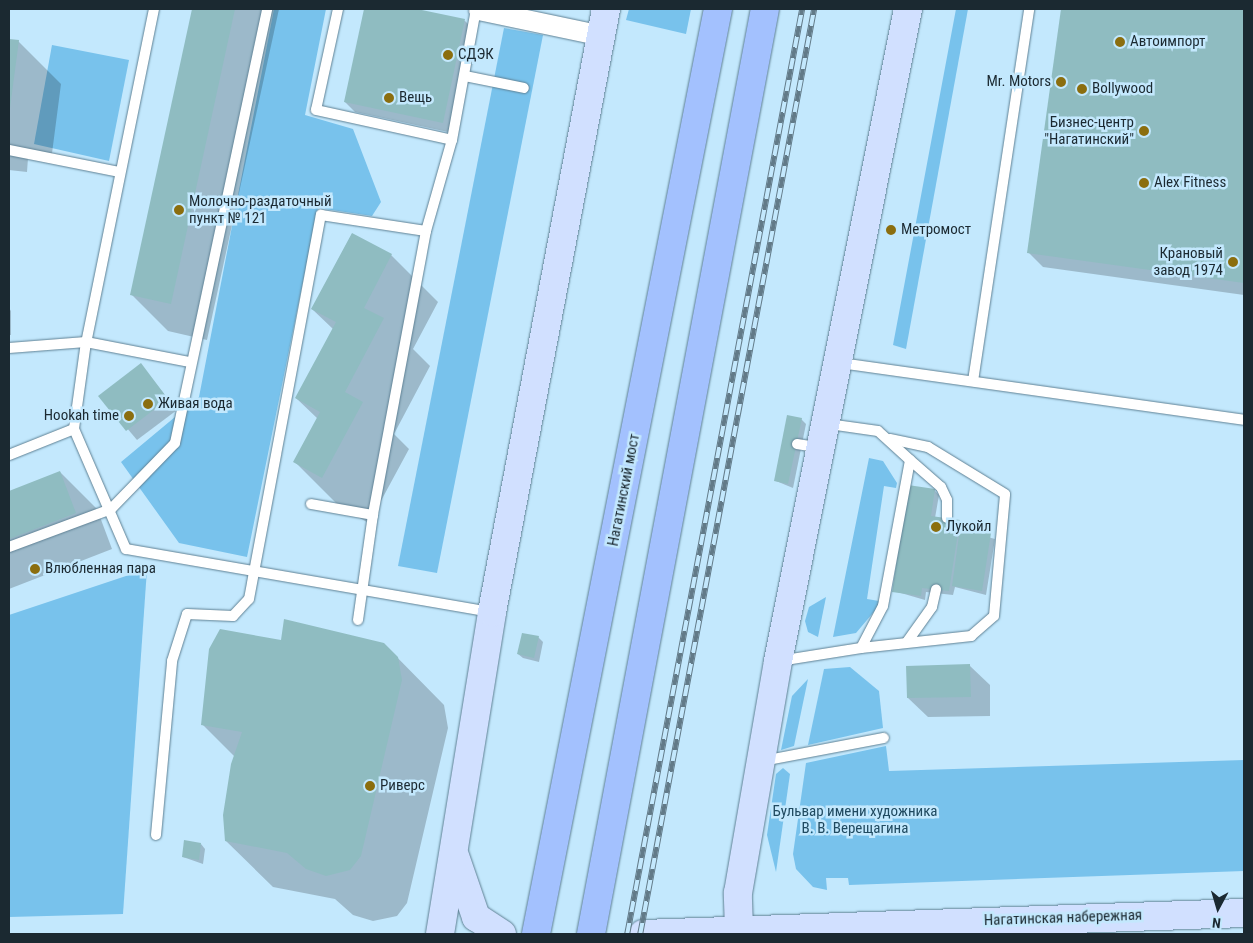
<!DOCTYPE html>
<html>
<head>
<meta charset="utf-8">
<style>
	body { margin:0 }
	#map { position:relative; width:1253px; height:943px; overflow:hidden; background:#c3e8fd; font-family:"Roboto Condensed",sans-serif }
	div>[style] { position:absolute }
	.green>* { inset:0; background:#78c2ec }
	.shadow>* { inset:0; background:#0003 }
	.building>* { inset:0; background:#8fbcc1 }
	.roads { filter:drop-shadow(0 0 1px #5f8194) drop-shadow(0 0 1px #5f8194) }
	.lane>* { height:10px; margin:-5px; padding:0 5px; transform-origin:5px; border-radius:5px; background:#fff }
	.street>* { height:20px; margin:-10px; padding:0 10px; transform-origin:10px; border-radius:10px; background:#fff }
	.secondary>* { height:28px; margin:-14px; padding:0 14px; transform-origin:14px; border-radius:14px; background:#d1e0ff }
	.primary>* { height:28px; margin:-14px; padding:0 14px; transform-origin:14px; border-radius:14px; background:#a3c1fe }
	.rail>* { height:5.5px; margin-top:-2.75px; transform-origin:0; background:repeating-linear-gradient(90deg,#c3e8fd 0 11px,#627a88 0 22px); box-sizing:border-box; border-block:1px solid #627a88 }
	.dots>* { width:14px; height:14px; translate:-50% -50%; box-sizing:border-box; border:2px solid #c3e8fd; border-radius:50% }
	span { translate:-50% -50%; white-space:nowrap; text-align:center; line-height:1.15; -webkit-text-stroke:5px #c3e8fd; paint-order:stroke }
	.poi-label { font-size:15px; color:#1b2931 }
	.left { translate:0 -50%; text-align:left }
	.right { translate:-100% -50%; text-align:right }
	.street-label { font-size:15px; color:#1b2931 }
	.park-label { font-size:15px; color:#204a60 }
	.frame { position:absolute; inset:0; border:10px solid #1b2931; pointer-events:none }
	.north { position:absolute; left:1193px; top:883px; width:50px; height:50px; -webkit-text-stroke:4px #c3e8fd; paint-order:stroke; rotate:186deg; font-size:14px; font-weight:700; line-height:20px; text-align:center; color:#1b2931 }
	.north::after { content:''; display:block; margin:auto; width:18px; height:22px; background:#1b2931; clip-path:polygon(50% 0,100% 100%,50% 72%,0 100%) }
</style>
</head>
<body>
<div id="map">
	<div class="green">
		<i style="clip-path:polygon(274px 9px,326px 9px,305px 115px,353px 129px,381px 202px,372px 216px,318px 208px,247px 557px,179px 543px,121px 462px,199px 397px)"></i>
		<i style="clip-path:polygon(629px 9px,691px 9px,686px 34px,626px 20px)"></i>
		<i style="clip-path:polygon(956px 9px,968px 9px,906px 349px,893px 345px)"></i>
		<i style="clip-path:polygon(504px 28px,543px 35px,437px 573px,398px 566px)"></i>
		<i style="clip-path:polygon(52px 45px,129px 60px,109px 161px,34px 144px)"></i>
		<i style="clip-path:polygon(869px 458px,883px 461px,897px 483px,896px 488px,884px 486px,867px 599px,879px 601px,878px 607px,856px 633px,833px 637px)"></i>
		<i style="clip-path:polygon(147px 569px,123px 914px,9px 917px,9px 615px)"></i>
		<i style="clip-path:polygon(826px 597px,818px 637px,808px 632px,805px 621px,809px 607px)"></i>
		<i style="clip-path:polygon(850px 667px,879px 691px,883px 728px,808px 745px,824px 669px)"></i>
		<i style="clip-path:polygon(808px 679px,794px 746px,781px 750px,792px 696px)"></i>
		<i style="clip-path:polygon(886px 746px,889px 771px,1244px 760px,1244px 871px,849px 885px,848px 878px,826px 878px,827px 890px,813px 887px,796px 869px,793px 854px,806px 763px)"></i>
		<i style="clip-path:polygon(783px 768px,790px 774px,776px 872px,767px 835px,776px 774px)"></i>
	</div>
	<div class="shadow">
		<i style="clip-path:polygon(194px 9px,279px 9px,207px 340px,168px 331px,132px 295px)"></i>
		<i style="clip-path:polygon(365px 9px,411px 9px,465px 21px,475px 31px,453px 133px,355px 112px,345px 102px)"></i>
		<i style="clip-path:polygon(1062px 9px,1244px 9px,1244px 295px,1043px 267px,1028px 252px)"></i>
		<i style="clip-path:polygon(9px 40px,18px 41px,61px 84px,51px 161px,28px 158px,27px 172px,9px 170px)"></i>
		<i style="clip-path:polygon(352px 234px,391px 255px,438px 302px,413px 349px,430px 366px,394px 434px,409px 449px,369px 523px,341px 508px,295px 462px,318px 419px,296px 398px,333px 329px,312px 309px)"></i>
		<i style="clip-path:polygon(9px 308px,11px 311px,11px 335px,9px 335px)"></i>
		<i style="clip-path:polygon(141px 365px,177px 410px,137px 440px,100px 396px)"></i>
		<i style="clip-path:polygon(801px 419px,806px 424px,793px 488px,776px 481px)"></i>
		<i style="clip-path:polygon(60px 472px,97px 509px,112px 549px,9px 589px,9px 492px)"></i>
		<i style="clip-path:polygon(934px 490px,939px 495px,935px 518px,959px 521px,963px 530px,995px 539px,986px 595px,955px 587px,953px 595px,926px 592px,925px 600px,894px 591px)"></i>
		<i style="clip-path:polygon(538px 637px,543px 642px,539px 662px,523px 658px,518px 654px)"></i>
		<i style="clip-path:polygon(282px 641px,384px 644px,444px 705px,448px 728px,407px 903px,397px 916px,373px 921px,353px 915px,335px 899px,273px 887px,226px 841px,235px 757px,202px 724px)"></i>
		<i style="clip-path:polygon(970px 666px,990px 685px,990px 716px,928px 717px,908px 698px)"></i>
		<i style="clip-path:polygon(201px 844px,205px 849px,203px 864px,183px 857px)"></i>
	</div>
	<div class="building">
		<i style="clip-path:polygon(192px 9px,235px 9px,171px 304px,130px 295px)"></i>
		<i style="clip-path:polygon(364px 9px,417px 9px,465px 19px,443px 123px,344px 102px)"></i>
		<i style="clip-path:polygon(1061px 9px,1244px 9px,1244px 283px,1027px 253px)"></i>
		<i style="clip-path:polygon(9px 39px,19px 40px,10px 108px,9px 108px)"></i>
		<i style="clip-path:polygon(352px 233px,392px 254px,364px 308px,384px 318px,345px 392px,363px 402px,322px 478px,293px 462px,320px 412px,295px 398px,336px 322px,311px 309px)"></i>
		<i style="clip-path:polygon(141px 363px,168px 399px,126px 431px,98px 396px)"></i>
		<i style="clip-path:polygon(787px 415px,802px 418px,788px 484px,774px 481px)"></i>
		<i style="clip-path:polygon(60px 471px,76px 513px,9px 539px,9px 491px)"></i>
		<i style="clip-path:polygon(908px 485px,935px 489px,931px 516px,960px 520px,949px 591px,922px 588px,921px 596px,892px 592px)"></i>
		<i style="clip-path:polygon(960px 528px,991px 533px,982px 591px,952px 586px)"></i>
		<i style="clip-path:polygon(284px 619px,384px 643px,398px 657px,402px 680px,361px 856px,350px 870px,326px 876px,306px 869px,287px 853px,225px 841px,223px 815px,231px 764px,242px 732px,201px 725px,209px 649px,220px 629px,281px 640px)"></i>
		<i style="clip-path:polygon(522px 633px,539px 636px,534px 658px,517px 654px)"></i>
		<i style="clip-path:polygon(970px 664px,971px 697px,907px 698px,906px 666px)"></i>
		<i style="clip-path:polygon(184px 840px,201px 843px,199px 860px,182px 857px)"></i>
	</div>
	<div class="roads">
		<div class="lane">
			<i style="left:154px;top:9px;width:340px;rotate:101.5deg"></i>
			<i style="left:86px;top:342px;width:88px;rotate:97.9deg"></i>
			<i style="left:74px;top:429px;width:131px;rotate:66.6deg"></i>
			<i style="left:126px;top:549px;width:370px;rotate:9.8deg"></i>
			<i style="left:338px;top:9px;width:103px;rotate:102.3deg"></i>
			<i style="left:316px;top:110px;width:139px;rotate:12.4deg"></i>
			<i style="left:452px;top:140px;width:133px;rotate:-79.6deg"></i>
			<i style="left:465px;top:76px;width:60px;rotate:11.5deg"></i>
			<i style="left:9px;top:150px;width:112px;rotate:11.3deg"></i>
			<i style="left:426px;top:231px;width:95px;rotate:-74.1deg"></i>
			<i style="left:9px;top:348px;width:77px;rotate:-4.5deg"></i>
			<i style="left:86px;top:342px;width:106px;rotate:10.9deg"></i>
			<i style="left:840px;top:363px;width:408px;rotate:8deg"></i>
			<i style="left:973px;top:381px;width:376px;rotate:-81.4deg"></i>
			<i style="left:797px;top:444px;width:24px;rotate:9deg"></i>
			<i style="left:9px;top:455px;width:70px;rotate:-21.8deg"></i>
			<i style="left:910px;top:460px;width:41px;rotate:41.1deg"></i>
			<i style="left:941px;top:487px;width:14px;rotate:65deg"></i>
			<i style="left:947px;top:500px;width:18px;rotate:90deg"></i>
			<i style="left:9px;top:547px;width:109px;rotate:-20.4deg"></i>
			<i style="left:111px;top:509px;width:92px;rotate:-45.9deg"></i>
			<i style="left:175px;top:443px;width:444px;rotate:-78deg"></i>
			<i style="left:358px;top:620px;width:106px;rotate:-81.9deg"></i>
			<i style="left:907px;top:642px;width:43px;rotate:-54.5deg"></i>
			<i style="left:932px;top:607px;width:18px;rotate:-77deg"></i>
			<i style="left:861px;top:648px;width:111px;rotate:-6.2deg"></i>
			<i style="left:971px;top:636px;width:30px;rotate:-41deg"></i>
			<i style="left:994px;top:616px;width:122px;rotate:-84.8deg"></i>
			<i style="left:1005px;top:494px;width:90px;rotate:-148.6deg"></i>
			<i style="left:928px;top:447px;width:39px;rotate:-168deg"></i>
			<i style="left:779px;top:661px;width:83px;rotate:-9deg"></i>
			<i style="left:861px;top:648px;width:47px;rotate:-62.4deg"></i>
			<i style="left:883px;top:606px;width:148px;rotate:-79.5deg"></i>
			<i style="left:910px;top:460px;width:43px;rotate:-137.8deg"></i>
			<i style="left:878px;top:431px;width:49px;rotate:-171.9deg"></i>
			<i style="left:763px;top:761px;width:123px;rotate:-10.8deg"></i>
			<i style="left:156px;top:835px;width:175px;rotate:-84.7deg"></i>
			<i style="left:172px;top:661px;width:49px;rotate:-72.3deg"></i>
			<i style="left:187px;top:614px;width:46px;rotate:2.5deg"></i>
			<i style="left:233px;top:616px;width:23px;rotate:-47deg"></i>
			<i style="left:249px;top:599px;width:391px;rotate:-79.4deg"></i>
			<i style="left:321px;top:215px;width:106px;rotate:8.7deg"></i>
			<i style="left:426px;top:231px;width:289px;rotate:100.6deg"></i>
			<i style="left:373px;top:515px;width:63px;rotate:-169.9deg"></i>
		</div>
		<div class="street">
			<i style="left:479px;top:10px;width:126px;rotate:11.9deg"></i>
		</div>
		<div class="secondary">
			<i style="left:455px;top:856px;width:65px;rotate:71deg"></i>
			<i style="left:476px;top:917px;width:31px;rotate:33deg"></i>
			<i style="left:739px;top:929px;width:36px;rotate:-92deg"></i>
			<i style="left:738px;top:893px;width:235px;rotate:-80.2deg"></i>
			<i style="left:778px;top:661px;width:665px;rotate:-78.72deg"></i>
			<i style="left:440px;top:934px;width:326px;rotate:-80.8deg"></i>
			<i style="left:492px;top:612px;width:614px;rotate:-79.29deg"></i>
			<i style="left:643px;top:934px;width:601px;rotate:-2deg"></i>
		</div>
		<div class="primary">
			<i style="left:536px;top:934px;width:943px;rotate:-78.87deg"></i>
			<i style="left:591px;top:934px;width:941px;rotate:-79.35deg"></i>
		</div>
	</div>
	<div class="rail">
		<i style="left:627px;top:934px;width:941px;rotate:-79.29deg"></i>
		<i style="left:640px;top:934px;width:941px;rotate:-79.35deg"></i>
	</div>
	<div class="dots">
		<i style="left:1120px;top:42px;background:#8b6e0f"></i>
		<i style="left:448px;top:55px;background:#8b6e0f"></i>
		<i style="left:1061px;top:82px;background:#8b6e0f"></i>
		<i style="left:1082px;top:89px;background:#8b6e0f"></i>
		<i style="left:389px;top:98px;background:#8b6e0f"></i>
		<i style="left:1144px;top:131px;background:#8b6e0f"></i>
		<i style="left:1144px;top:183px;background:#8b6e0f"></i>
		<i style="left:179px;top:210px;background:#8b6e0f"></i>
		<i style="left:891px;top:230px;background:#8b6e0f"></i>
		<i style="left:1233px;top:262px;background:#8b6e0f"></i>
		<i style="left:148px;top:404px;background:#8b6e0f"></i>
		<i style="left:129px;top:416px;background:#8b6e0f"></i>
		<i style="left:936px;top:527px;background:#8b6e0f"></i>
		<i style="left:35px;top:569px;background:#8b6e0f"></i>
		<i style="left:370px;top:786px;background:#8b6e0f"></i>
	</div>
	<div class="poi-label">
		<span class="left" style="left:1130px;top:42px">Автоимпорт</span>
		<span class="left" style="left:458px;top:55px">СДЭК</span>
		<span class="right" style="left:1051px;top:82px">Mr. Motors</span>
		<span class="left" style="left:1092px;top:89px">Bollywood</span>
		<span class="left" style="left:399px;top:98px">Вещь</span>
		<span class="right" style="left:1134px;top:131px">Бизнес-центр<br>"Нагатинский"</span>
		<span class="left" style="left:1154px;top:183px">Alex Fitness</span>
		<span class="left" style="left:189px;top:210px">Молочно-раздаточный<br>пункт № 121</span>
		<span class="left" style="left:901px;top:230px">Метромост</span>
		<span class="right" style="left:1223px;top:262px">Крановый<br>завод 1974</span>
		<span class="left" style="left:158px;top:404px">Живая вода</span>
		<span class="right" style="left:119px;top:416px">Hookah time</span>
		<span class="left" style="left:946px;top:527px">Лукойл</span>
		<span class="left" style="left:45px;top:569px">Влюбленная пара</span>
		<span class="left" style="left:380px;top:786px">Риверс</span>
	</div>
	<div class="street-label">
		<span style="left:624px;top:490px;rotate:-79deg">Нагатинский мост</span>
		<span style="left:1063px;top:918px;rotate:-2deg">Нагатинская набережная</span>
	</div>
	<div class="park-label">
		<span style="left:855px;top:820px">Бульвар имени художника<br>В. В. Верещагина</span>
	</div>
	<div class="frame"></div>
	<div class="north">N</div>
</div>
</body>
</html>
